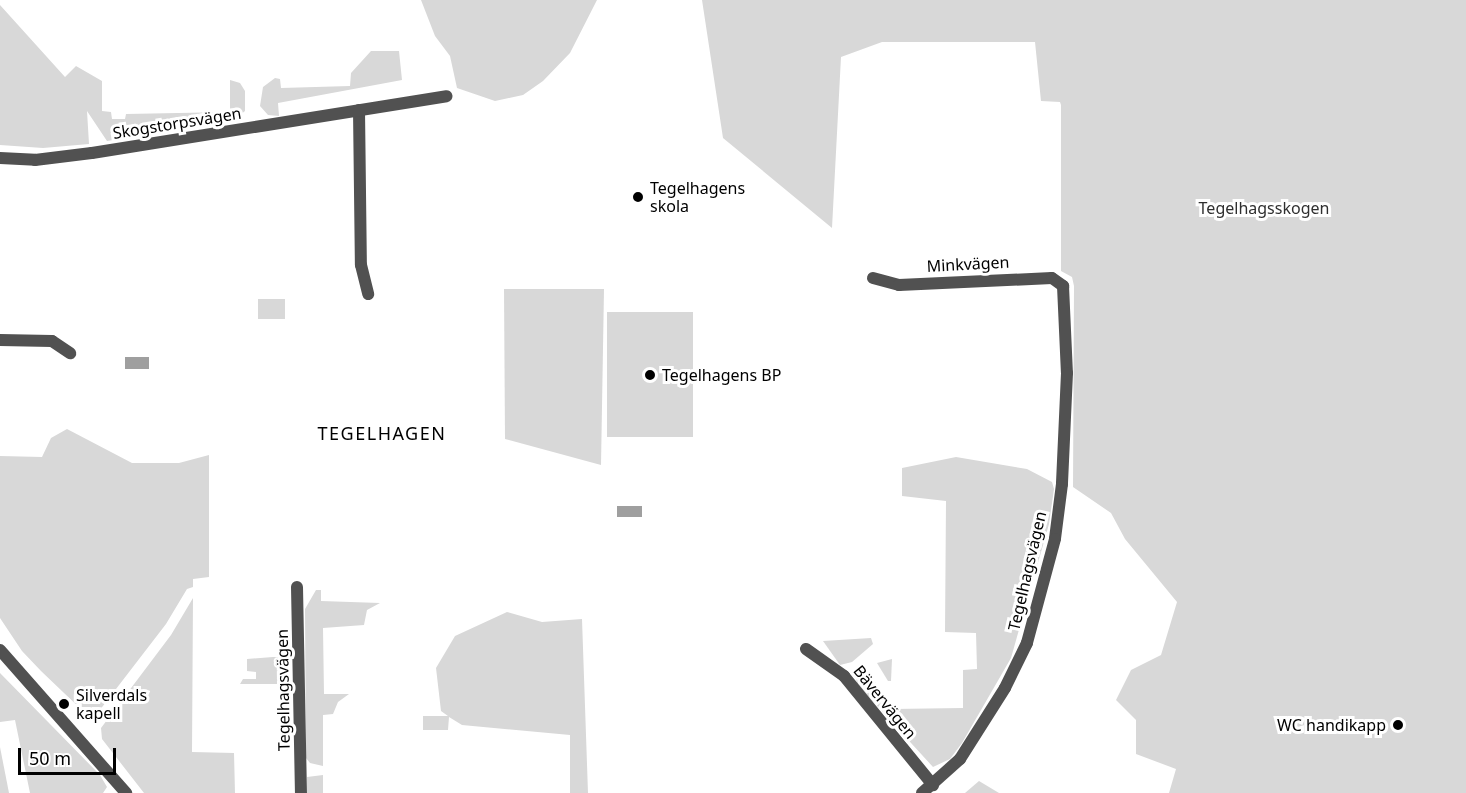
<!DOCTYPE html>
<html>
<head>
<meta charset="utf-8">
<style>
	body { margin:0 }
	#map { position:relative; width:1466px; height:793px; overflow:hidden; background:#fff; font-family:"Noto Sans",sans-serif }
	div>[style] { position:absolute }
	.green>* { inset:0; background:#d8d8d8 }
	.water>* { inset:0; background:#9f9f9f }
	.minor>* { height:12px; margin:-6px; padding:0 6px; transform-origin:6px; border-radius:6px; background:#515151 }
	.tertiary>* { height:12px; margin:-6px; padding:0 6px; transform-origin:6px; border-radius:6px; background:#515151 }
	.dots>* { width:16px; height:16px; translate:-50% -50%; box-sizing:border-box; border:3px solid #fff; border-radius:50% }
	span { translate:-50% -50%; white-space:nowrap; text-align:center; line-height:1.15; -webkit-text-stroke:6px #fff; paint-order:stroke }
	.street-label { font-size:16px; color:#000 }
	.poi-label { font-size:16px; color:#000 }
	.left { translate:0 -50%; text-align:left }
	.right { translate:-100% -50%; text-align:right }
	.park-label { font-size:16px; color:#2f2f2f }
	.neighbourhood-label { font-size:18px; color:#000; letter-spacing:1.5px }
	.scale { position:absolute; left:18px; top:748px; width:98px; height:27px; box-sizing:border-box; border:3px solid #000; border-top:0; padding-left:8px; font-size:18px; line-height:21px; white-space:nowrap; color:#000; -webkit-text-stroke:4px #fff; paint-order:stroke }
</style>
</head>
<body>
<div id="map">
	<div class="green">
		<i style="clip-path:polygon(421px 0,597px 0,570px 53px,543px 81px,523px 95px,495px 101px,457px 88px,450px 56px,435px 36px)"></i>
		<i style="clip-path:polygon(702px 0,1466px 0,1466px 793px,1169px 793px,1176px 769px,1136px 754px,1136px 720px,1116px 700px,1131px 670px,1161px 655px,1177px 602px,1125px 539px,1111px 513px,1073px 487px,1074px 286px,1072px 277px,1061px 271px,1061px 105px,1060px 102px,1041px 101px,1035px 42px,882px 42px,841px 57px,832px 228px,723px 138px)"></i>
		<i style="clip-path:polygon(0 5px,65px 77px,76px 66px,102px 81px,102px 111px,111px 112px,112px 119px,125px 119px,126px 114px,230px 112px,230px 80px,240px 83px,245px 91px,245px 111px,231px 122px,107px 141px,87px 111px,89px 144px,43px 148px,0 145px)"></i>
		<i style="clip-path:polygon(371px 51px,399px 51px,402px 80px,278px 103px,279px 116px,268px 115px,260px 106px,263px 87px,275px 78px,280px 79px,281px 88px,350px 86px,351px 73px)"></i>
		<i style="clip-path:polygon(504px 289px,604px 289px,601px 465px,505px 439px)"></i>
		<i style="clip-path:polygon(258px 299px,285px 299px,285px 319px,258px 319px)"></i>
		<i style="clip-path:polygon(607px 312px,693px 312px,693px 437px,607px 437px)"></i>
		<i style="clip-path:polygon(67px 429px,132px 463px,179px 463px,209px 455px,209px 577px,193px 579px,193px 587px,187px 589px,166px 624px,96px 715px,86px 714px,41px 671px,22px 651px,0 618px,0 456px,42px 457px,51px 438px)"></i>
		<i style="clip-path:polygon(956px 457px,1027px 469px,1052px 482px,1054px 489px,1049px 524px,1011px 658px,962px 743px,950px 759px,933px 767px,857px 684px,856px 676px,868px 670px,892px 709px,963px 708px,963px 670px,977px 669px,976px 633px,945px 632px,946px 501px,902px 496px,902px 468px)"></i>
		<i style="clip-path:polygon(316px 590px,321px 590px,321px 601px,380px 603px,367px 610px,364px 625px,323px 628px,324px 694px,349px 694px,338px 702px,333px 714px,323px 715px,323px 766px,310px 763px,306px 758px,305px 609px)"></i>
		<i style="clip-path:polygon(193px 598px,192px 752px,234px 753px,235px 793px,144px 793px,102px 739px,101px 728px,171px 635px)"></i>
		<i style="clip-path:polygon(507px 612px,542px 622px,582px 619px,588px 793px,570px 793px,570px 735px,462px 725px,449px 717px,448px 730px,423px 730px,423px 716px,448px 716px,441px 711px,436px 668px,455px 636px)"></i>
		<i style="clip-path:polygon(871px 638px,873px 644px,852px 662px,840px 665px,823px 641px)"></i>
		<i style="clip-path:polygon(273px 657px,285px 657px,286px 684px,240px 684px,243px 679px,256px 679px,256px 672px,247px 671px,247px 659px)"></i>
		<i style="clip-path:polygon(892px 659px,891px 681px,888px 681px,877px 663px)"></i>
		<i style="clip-path:polygon(0 673px,100px 775px,107px 787px,103px 793px,30px 793px,15px 720px,0 722px)"></i>
		<i style="clip-path:polygon(0 747px,9px 793px,0 793px)"></i>
		<i style="clip-path:polygon(323px 775px,323px 793px,307px 793px,307px 777px)"></i>
		<i style="clip-path:polygon(979px 781px,999px 793px,965px 793px)"></i>
	</div>
	<div class="water">
		<i style="clip-path:polygon(125px 357px,149px 357px,149px 369px,125px 369px)"></i>
		<i style="clip-path:polygon(617px 506px,642px 506px,642px 517px,617px 517px)"></i>
	</div>
	<div class="minor">
		<i style="left:359px;top:110px;width:155px;rotate:89.3deg"></i>
		<i style="left:361px;top:265px;width:30px;rotate:76deg"></i>
		<i style="left:0;top:158px;width:35px;rotate:3deg"></i>
		<i style="left:35px;top:160px;width:57px;rotate:-7deg"></i>
		<i style="left:92px;top:153px;width:359px;rotate:-9.1deg"></i>
		<i style="left:873px;top:278px;width:27px;rotate:15deg"></i>
		<i style="left:899px;top:285px;width:153px;rotate:-2.6deg"></i>
		<i style="left:1052px;top:278px;width:14px;rotate:36deg"></i>
		<i style="left:1063px;top:286px;width:87px;rotate:87.4deg"></i>
		<i style="left:1067px;top:373px;width:111px;rotate:92.6deg"></i>
		<i style="left:1062px;top:484px;width:55px;rotate:97.3deg"></i>
		<i style="left:1055px;top:539px;width:108px;rotate:105.1deg"></i>
		<i style="left:1027px;top:643px;width:50px;rotate:116.1deg"></i>
		<i style="left:1005px;top:688px;width:84px;rotate:122.4deg"></i>
		<i style="left:960px;top:759px;width:51px;rotate:138.2deg"></i>
		<i style="left:0;top:340px;width:52px;rotate:1.1deg"></i>
		<i style="left:52px;top:341px;width:22px;rotate:34deg"></i>
		<i style="left:297px;top:587px;width:206px;rotate:88.9deg"></i>
		<i style="left:806px;top:649px;width:47px;rotate:35.4deg"></i>
		<i style="left:844px;top:676px;width:141px;rotate:50.8deg"></i>
	</div>
	<div class="tertiary">
		<i style="left:0;top:650px;width:191px;rotate:48.6deg"></i>
	</div>
	<div class="dots">
		<i style="left:638px;top:197px;background:#000"></i>
		<i style="left:650px;top:375px;background:#000"></i>
		<i style="left:64px;top:704px;background:#000"></i>
		<i style="left:1398px;top:725px;background:#000"></i>
	</div>
	<div class="street-label">
		<span style="left:177px;top:123px;rotate:-9deg">Skogstorpsvägen</span>
		<span style="left:968px;top:264px;rotate:-3deg">Minkvägen</span>
		<span style="left:1027px;top:571px;rotate:-77deg">Tegelhagsvägen</span>
		<span style="left:283px;top:690px;rotate:-91deg">Tegelhagsvägen</span>
		<span style="left:885px;top:702px;rotate:51deg">Bävervägen</span>
	</div>
	<div class="poi-label">
		<span class="left" style="left:650px;top:197px">Tegelhagens<br>skola</span>
		<span class="left" style="left:662px;top:375px">Tegelhagens BP</span>
		<span class="left" style="left:76px;top:704px">Silverdals<br>kapell</span>
		<span class="right" style="left:1386px;top:725px">WC handikapp</span>
	</div>
	<div class="park-label">
		<span style="left:1264px;top:208px">Tegelhagsskogen</span>
	</div>
	<div class="neighbourhood-label">
		<span style="left:382px;top:433px">TEGELHAGEN</span>
	</div>
	<div class="scale">50 m</div>
</div>
</body>
</html>
